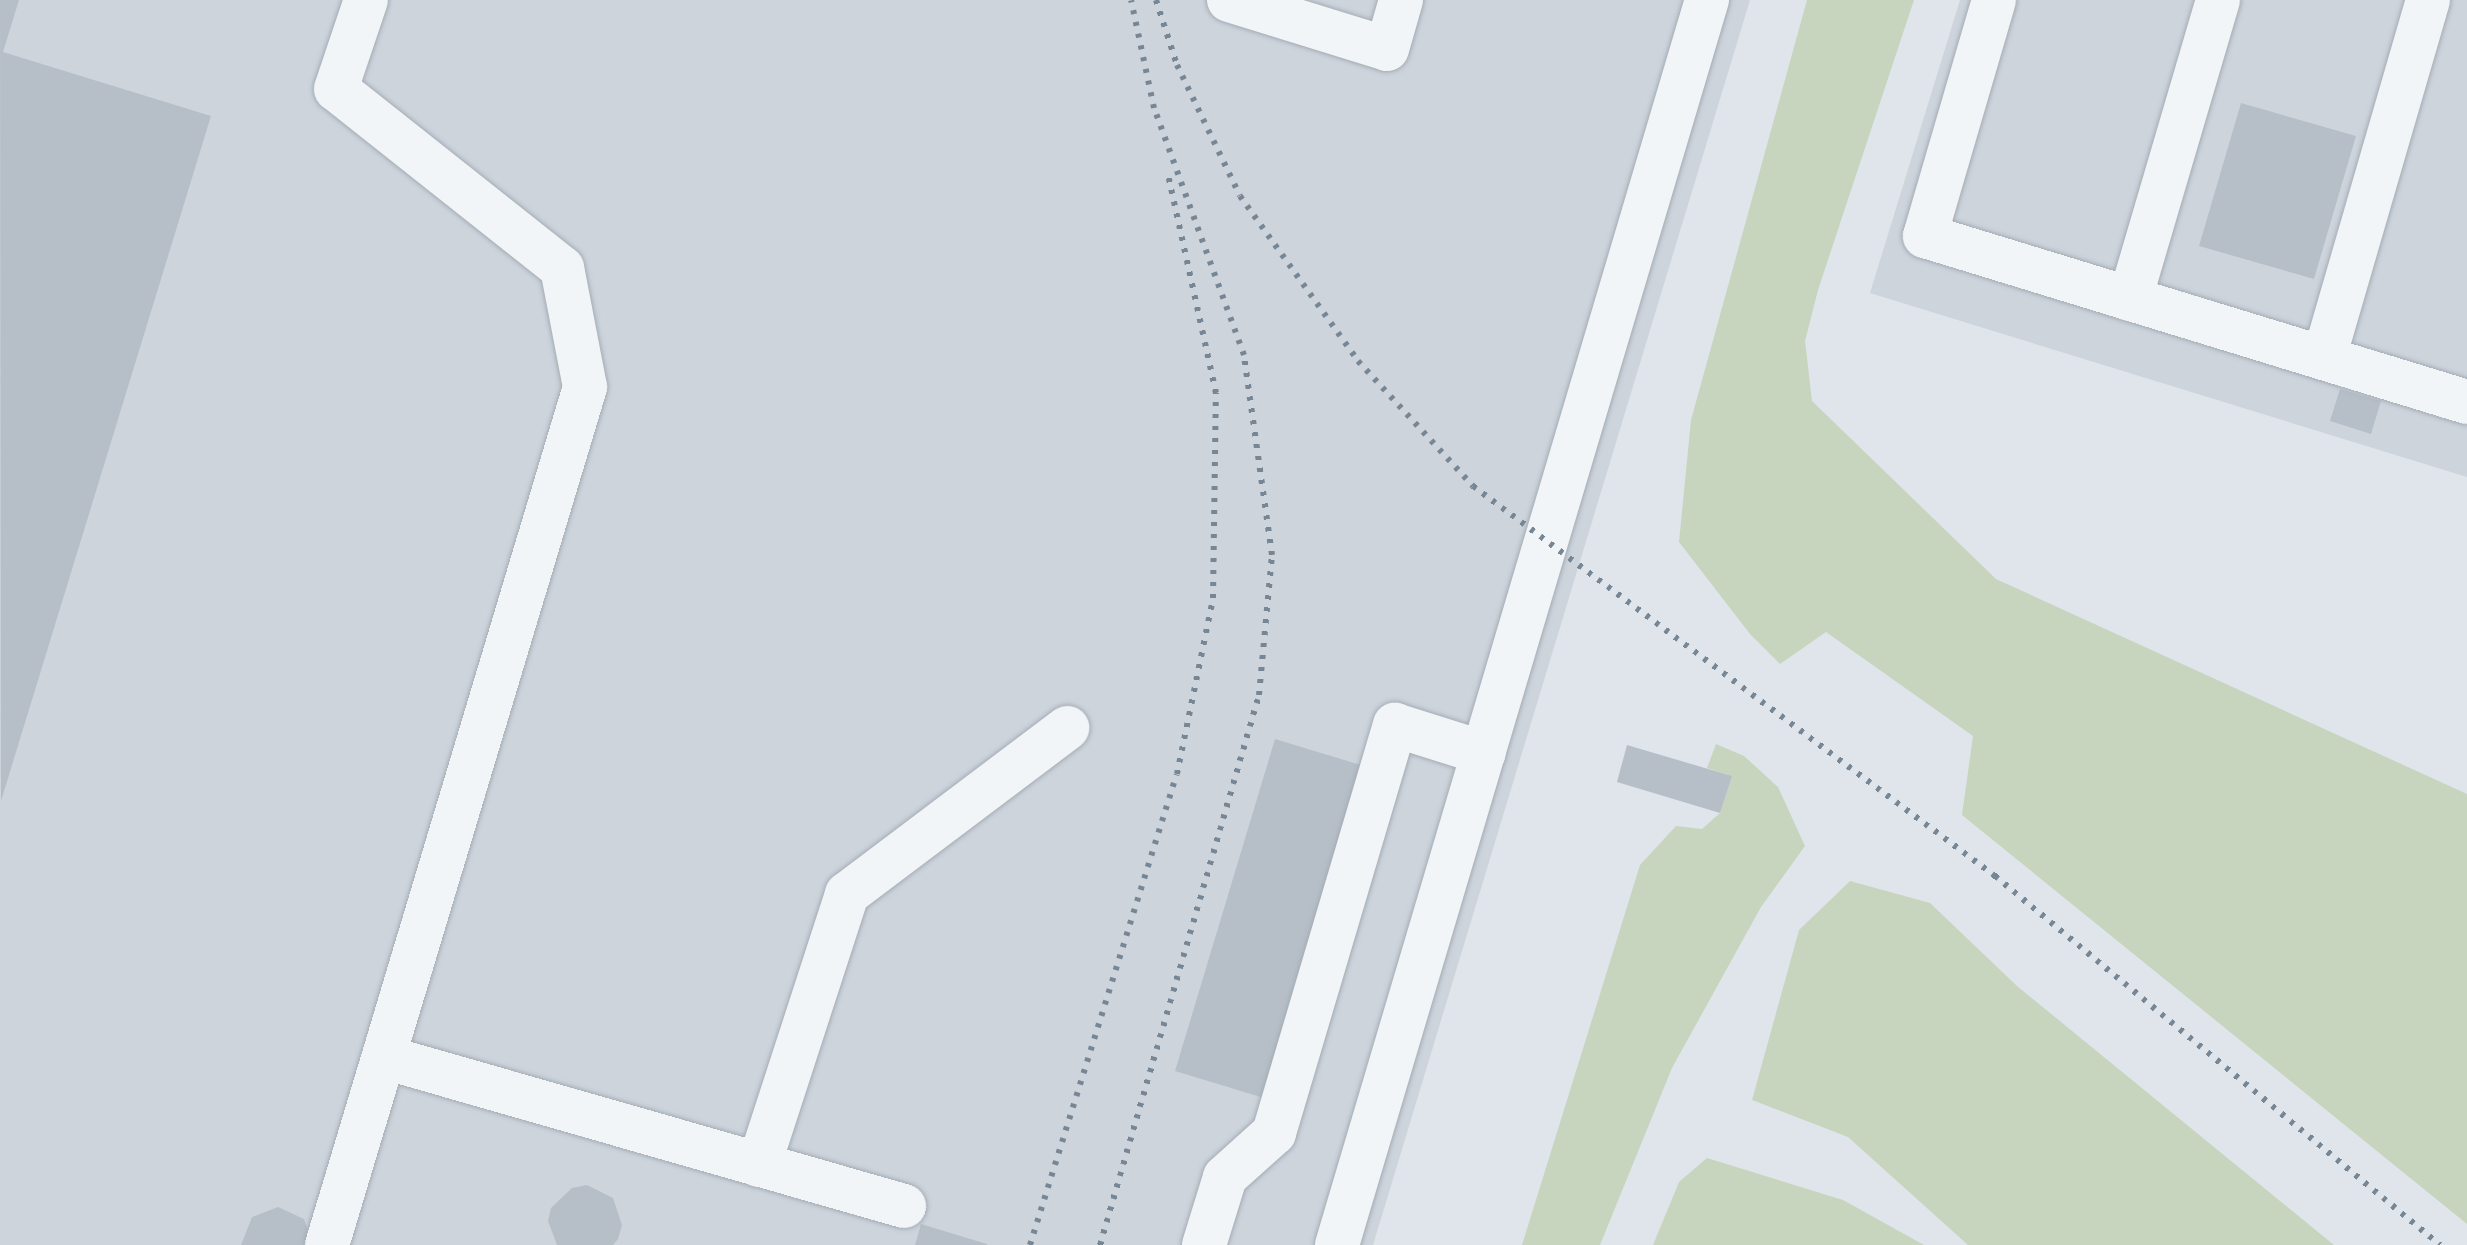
<!DOCTYPE html>
<html>
<head>
<meta charset="utf-8">
<style>
	body { margin:0 }
	#map { position:relative; width:2467px; height:1245px; overflow:hidden; background:#dfe5ea; font-family:Inter,sans-serif }
	div>[style] { position:absolute }
	.built>* { inset:0; background:#cdd4dc }
	.green>* { inset:0; background:#c7d5bf }
	.building>* { inset:0; background:#b6bfc8 }
	.roads { filter:drop-shadow(0 0 2px #a4acb5) drop-shadow(0 0 2px #a4acb5) }
	.minor>* { height:44px; margin:-22px; padding:0 22px; transform-origin:22px; border-radius:22px; background:#f2f5f8 }
	.rail>* { height:6px; margin-top:-3px; transform-origin:0; background:repeating-linear-gradient(90deg,#778695 0 4px,transparent 0 12px) }
	span { translate:-50% -50%; white-space:nowrap; text-align:center; line-height:1.15; -webkit-text-stroke:6px #eff3f7; paint-order:stroke }
</style>
</head>
<body>
<div id="map">
	<div class="built">
		<i style="clip-path:polygon(0 0,1750px 0,1373px 1245px,0 1245px)"></i>
		<i style="clip-path:polygon(1960px 0,2467px 0,2467px 477px,1870px 293px)"></i>
	</div>
	<div class="green">
		<i style="clip-path:polygon(1807px 0,1914px 0,1818px 290px,1805px 341px,1812px 401px,1996px 579px,2467px 794px,2467px 1224px,1962px 815px,1973px 736px,1826px 632px,1780px 664px,1750px 634px,1679px 542px,1691px 420px)"></i>
		<i style="clip-path:polygon(1716px 744px,1744px 756px,1778px 787px,1805px 846px,1761px 907px,1672px 1068px,1600px 1245px,1522px 1245px,1640px 865px,1676px 826px,1702px 829px,1720px 813px,1731px 776px,1707px 768px)"></i>
		<i style="clip-path:polygon(1850px 881px,1930px 903px,2017px 986px,2334px 1245px,1968px 1245px,1848px 1137px,1752px 1100px,1799px 930px)"></i>
		<i style="clip-path:polygon(1707px 1158px,1843px 1200px,1924px 1245px,1653px 1245px,1679px 1182px)"></i>
	</div>
	<div class="building">
		<i style="clip-path:polygon(0 0,19px 0,3px 52px,211px 116px,1px 801px)"></i>
		<i style="clip-path:polygon(2241px 103px,2356px 136px,2314px 279px,2199px 246px)"></i>
		<i style="clip-path:polygon(2340px 389px,2381px 401px,2371px 434px,2330px 421px)"></i>
		<i style="clip-path:polygon(1275px 739px,1364px 766px,1264px 1098px,1175px 1071px)"></i>
		<i style="clip-path:polygon(1627px 745px,1732px 776px,1720px 813px,1617px 782px)"></i>
		<i style="clip-path:polygon(587px 1185px,613px 1198px,622px 1225px,618px 1239px,613px 1245px,557px 1245px,548px 1221px,551px 1208px,572px 1188px)"></i>
		<i style="clip-path:polygon(278px 1207px,304px 1219px,314px 1245px,241px 1245px,252px 1217px)"></i>
		<i style="clip-path:polygon(921px 1224px,987px 1244px,987px 1245px,915px 1245px)"></i>
	</div>
	<div class="roads">
		<div class="minor">
			<i style="left:1229px;top:0;width:165px;rotate:17.2deg"></i>
			<i style="left:1387px;top:49px;width:51px;rotate:-74.1deg"></i>
			<i style="left:1994px;top:0;width:246px;rotate:106.3deg"></i>
			<i style="left:1925px;top:236px;width:567px;rotate:17.03deg"></i>
			<i style="left:2130px;top:299px;width:312px;rotate:-73.6deg"></i>
			<i style="left:2324px;top:358px;width:373px;rotate:-73.8deg"></i>
			<i style="left:384px;top:1057px;width:541px;rotate:15.99deg"></i>
			<i style="left:759px;top:1165px;width:285px;rotate:-72deg"></i>
			<i style="left:847px;top:894px;width:276px;rotate:-37deg"></i>
			<i style="left:327px;top:1245px;width:896px;rotate:-73.26deg"></i>
			<i style="left:585px;top:387px;width:121px;rotate:-100.9deg"></i>
			<i style="left:562px;top:268px;width:288px;rotate:-141.6deg"></i>
			<i style="left:336px;top:89px;width:94px;rotate:-71.4deg"></i>
			<i style="left:1204px;top:1245px;width:71px;rotate:-72.8deg"></i>
			<i style="left:1225px;top:1177px;width:66px;rotate:-41.9deg"></i>
			<i style="left:1274px;top:1133px;width:426px;rotate:-73.5deg"></i>
			<i style="left:1395px;top:725px;width:93px;rotate:17.5deg"></i>
			<i style="left:1337px;top:1245px;width:1299px;rotate:-73.45deg"></i>
		</div>
	</div>
	<div class="rail">
		<i style="left:1156px;top:0;width:68px;rotate:72.1deg"></i>
		<i style="left:1177px;top:65px;width:145px;rotate:64.3deg"></i>
		<i style="left:1240px;top:196px;width:203px;rotate:54.4deg"></i>
		<i style="left:1358px;top:361px;width:170px;rotate:47.4deg"></i>
		<i style="left:1473px;top:486px;width:652px;rotate:36.76deg"></i>
		<i style="left:1995px;top:876px;width:578px;rotate:39.67deg"></i>
		<i style="left:1030px;top:1245px;width:493px;rotate:-72.7deg"></i>
		<i style="left:1177px;top:774px;width:180px;rotate:-78.4deg"></i>
		<i style="left:1213px;top:598px;width:205px;rotate:-89.2deg"></i>
		<i style="left:1216px;top:393px;width:224px;rotate:-102.4deg"></i>
		<i style="left:1100px;top:1245px;width:573px;rotate:-73.88deg"></i>
		<i style="left:1259px;top:695px;width:141px;rotate:-84.7deg"></i>
		<i style="left:1272px;top:555px;width:202px;rotate:-98deg"></i>
		<i style="left:1244px;top:355px;width:263px;rotate:-110deg"></i>
		<i style="left:1154px;top:108px;width:110px;rotate:-102deg"></i>
	</div>
</div>
</body>
</html>
